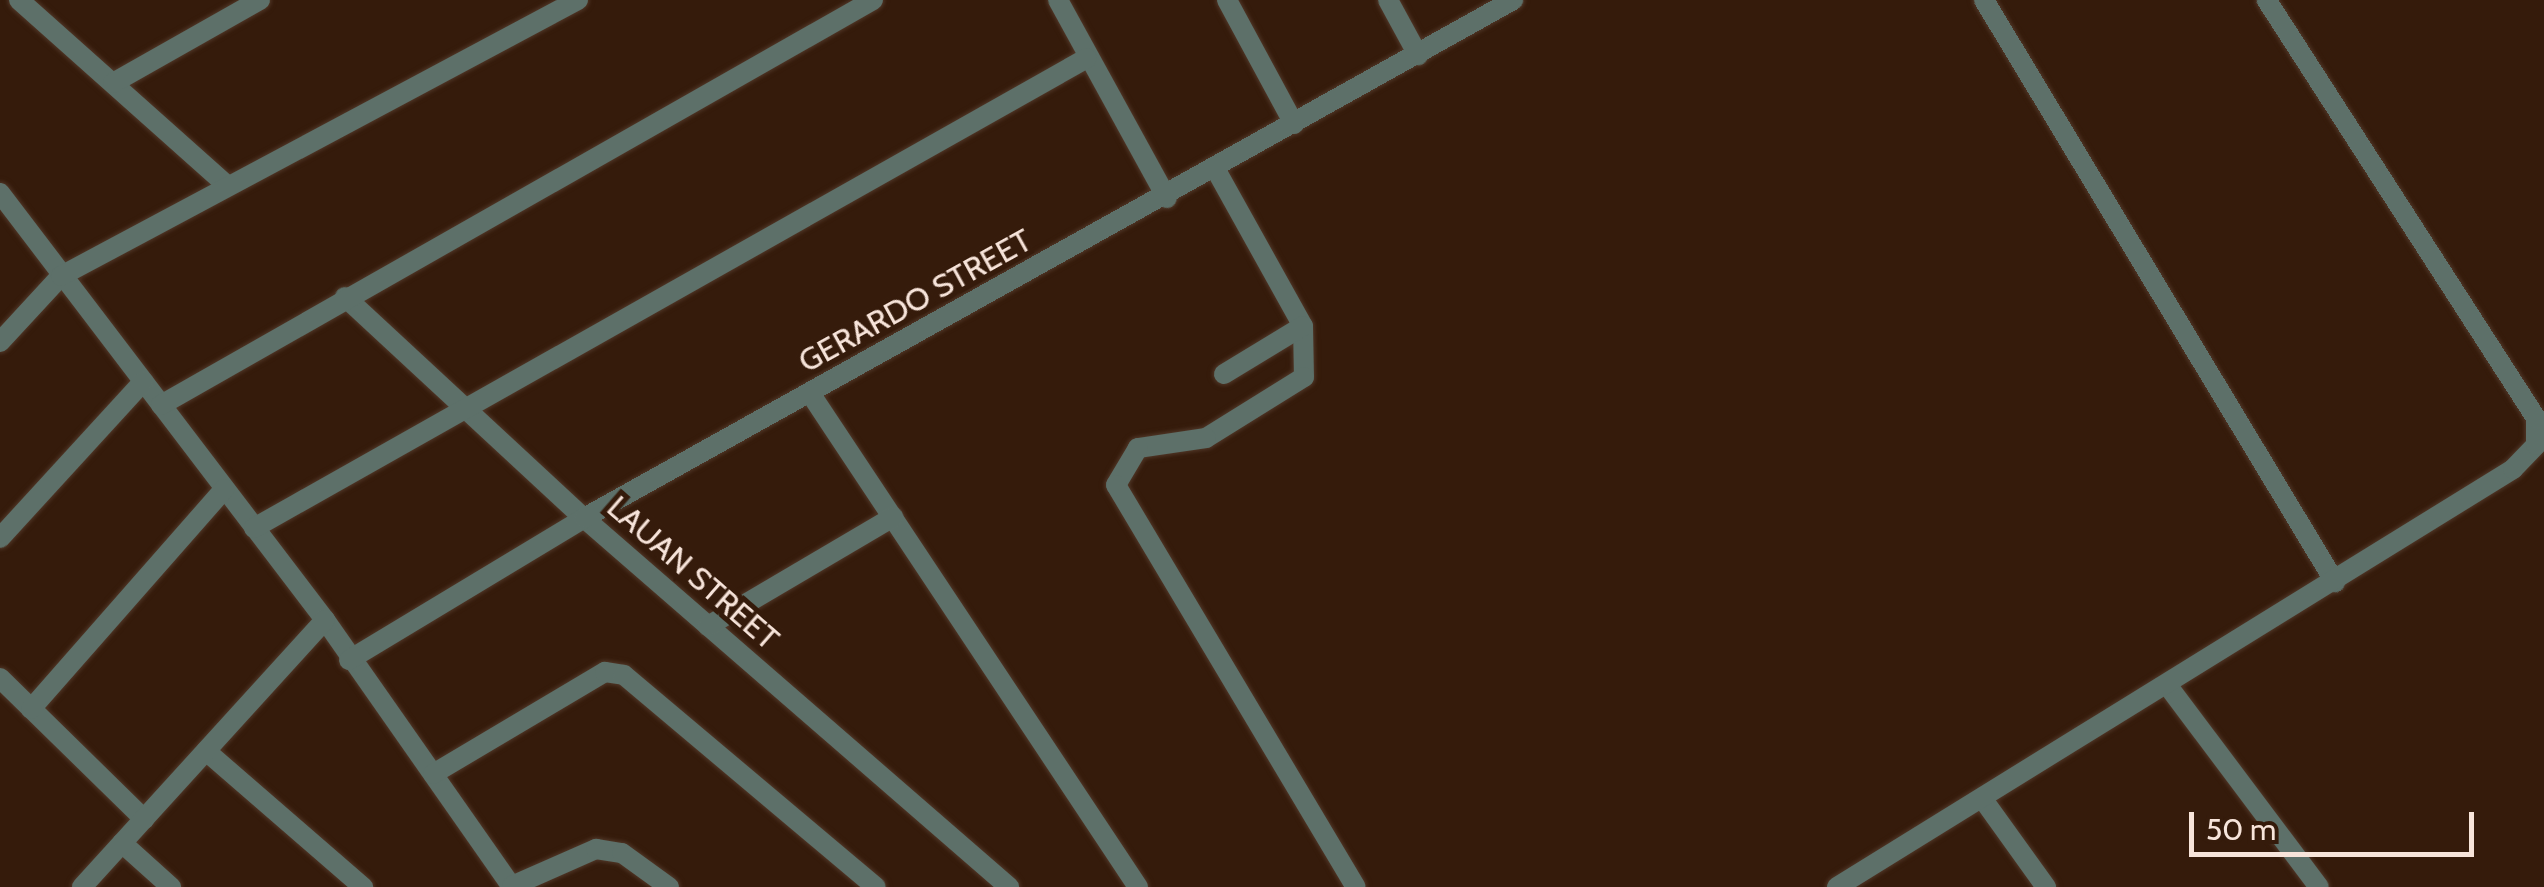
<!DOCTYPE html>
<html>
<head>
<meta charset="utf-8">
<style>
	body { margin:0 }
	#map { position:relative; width:2544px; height:887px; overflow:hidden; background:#351b0b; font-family:Cabin,sans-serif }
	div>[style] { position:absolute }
	.roads { filter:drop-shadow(0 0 2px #503728) drop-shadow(0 0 2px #503728) }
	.street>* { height:20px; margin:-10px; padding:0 10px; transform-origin:10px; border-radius:10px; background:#5d7069 }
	span { translate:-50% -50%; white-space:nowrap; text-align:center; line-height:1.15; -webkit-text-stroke:10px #351b0b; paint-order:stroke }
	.street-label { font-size:32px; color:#f7e4da }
	.scale { position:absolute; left:2189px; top:812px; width:285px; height:45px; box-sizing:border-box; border:5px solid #f7e4da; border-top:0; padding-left:12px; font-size:30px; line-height:35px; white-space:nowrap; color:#f7e4da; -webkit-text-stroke:8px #351b0b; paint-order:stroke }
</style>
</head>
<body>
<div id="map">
	<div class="roads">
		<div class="street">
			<i style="left:19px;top:0;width:278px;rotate:41.7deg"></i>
			<i style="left:1058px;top:0;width:226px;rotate:61.2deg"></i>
			<i style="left:1227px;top:0;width:141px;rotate:61.6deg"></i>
			<i style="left:1388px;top:0;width:63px;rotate:61.4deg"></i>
			<i style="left:1984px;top:0;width:680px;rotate:58.91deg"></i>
			<i style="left:113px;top:83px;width:169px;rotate:-29.5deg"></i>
			<i style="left:1216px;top:170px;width:179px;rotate:60.9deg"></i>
			<i style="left:1303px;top:326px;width:51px;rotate:88.9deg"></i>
			<i style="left:1304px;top:377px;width:115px;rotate:148.1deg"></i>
			<i style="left:1206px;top:438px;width:69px;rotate:171.6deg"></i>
			<i style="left:1138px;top:448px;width:43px;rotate:120.7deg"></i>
			<i style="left:1116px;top:485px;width:468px;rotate:59.2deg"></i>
			<i style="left:0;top:193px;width:537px;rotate:52.72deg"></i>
			<i style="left:325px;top:620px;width:326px;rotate:55deg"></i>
			<i style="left:345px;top:297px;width:326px;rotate:42.8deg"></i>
			<i style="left:584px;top:518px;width:563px;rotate:40.97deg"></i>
			<i style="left:0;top:342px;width:90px;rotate:-47.3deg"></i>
			<i style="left:61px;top:276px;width:586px;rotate:-28.1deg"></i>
			<i style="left:1224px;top:374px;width:92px;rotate:-31.3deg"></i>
			<i style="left:810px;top:393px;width:593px;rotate:56.42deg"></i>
			<i style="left:161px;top:405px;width:819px;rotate:-29.63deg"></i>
			<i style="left:254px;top:528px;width:956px;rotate:-29.43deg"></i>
			<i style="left:0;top:538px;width:212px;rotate:-47.5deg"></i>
			<i style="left:708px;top:626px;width:215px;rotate:-30.5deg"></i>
			<i style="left:349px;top:660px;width:275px;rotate:-31.1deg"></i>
			<i style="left:584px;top:518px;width:1064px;rotate:-29.14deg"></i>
			<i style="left:0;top:678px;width:202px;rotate:44.4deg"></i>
			<i style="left:2168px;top:686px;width:251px;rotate:53.1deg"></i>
			<i style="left:31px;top:709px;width:293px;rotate:-48.7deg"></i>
			<i style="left:206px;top:751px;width:208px;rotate:40.9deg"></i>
			<i style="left:433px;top:774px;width:200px;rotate:-30.7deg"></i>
			<i style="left:605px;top:672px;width:19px;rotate:9deg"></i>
			<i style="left:624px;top:675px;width:329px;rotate:40.1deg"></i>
			<i style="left:1982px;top:798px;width:110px;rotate:54.3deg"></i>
			<i style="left:122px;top:843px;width:66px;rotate:41.9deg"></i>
			<i style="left:512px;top:886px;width:92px;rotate:-23.8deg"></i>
			<i style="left:596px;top:849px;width:26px;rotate:9deg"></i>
			<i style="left:622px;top:853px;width:58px;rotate:35.9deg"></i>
			<i style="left:82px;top:887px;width:361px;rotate:-47.7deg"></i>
			<i style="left:1837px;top:887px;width:795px;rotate:-31.73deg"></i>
			<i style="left:2513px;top:469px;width:33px;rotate:-46deg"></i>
			<i style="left:2536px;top:445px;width:27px;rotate:-90deg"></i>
			<i style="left:2536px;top:418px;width:497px;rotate:-122.8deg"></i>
		</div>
	</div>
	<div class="street-label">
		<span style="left:915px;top:301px;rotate:-29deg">GERARDO STREET</span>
		<span style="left:693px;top:573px;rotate:41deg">LAUAN STREET</span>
	</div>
	<div class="scale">50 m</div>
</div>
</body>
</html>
